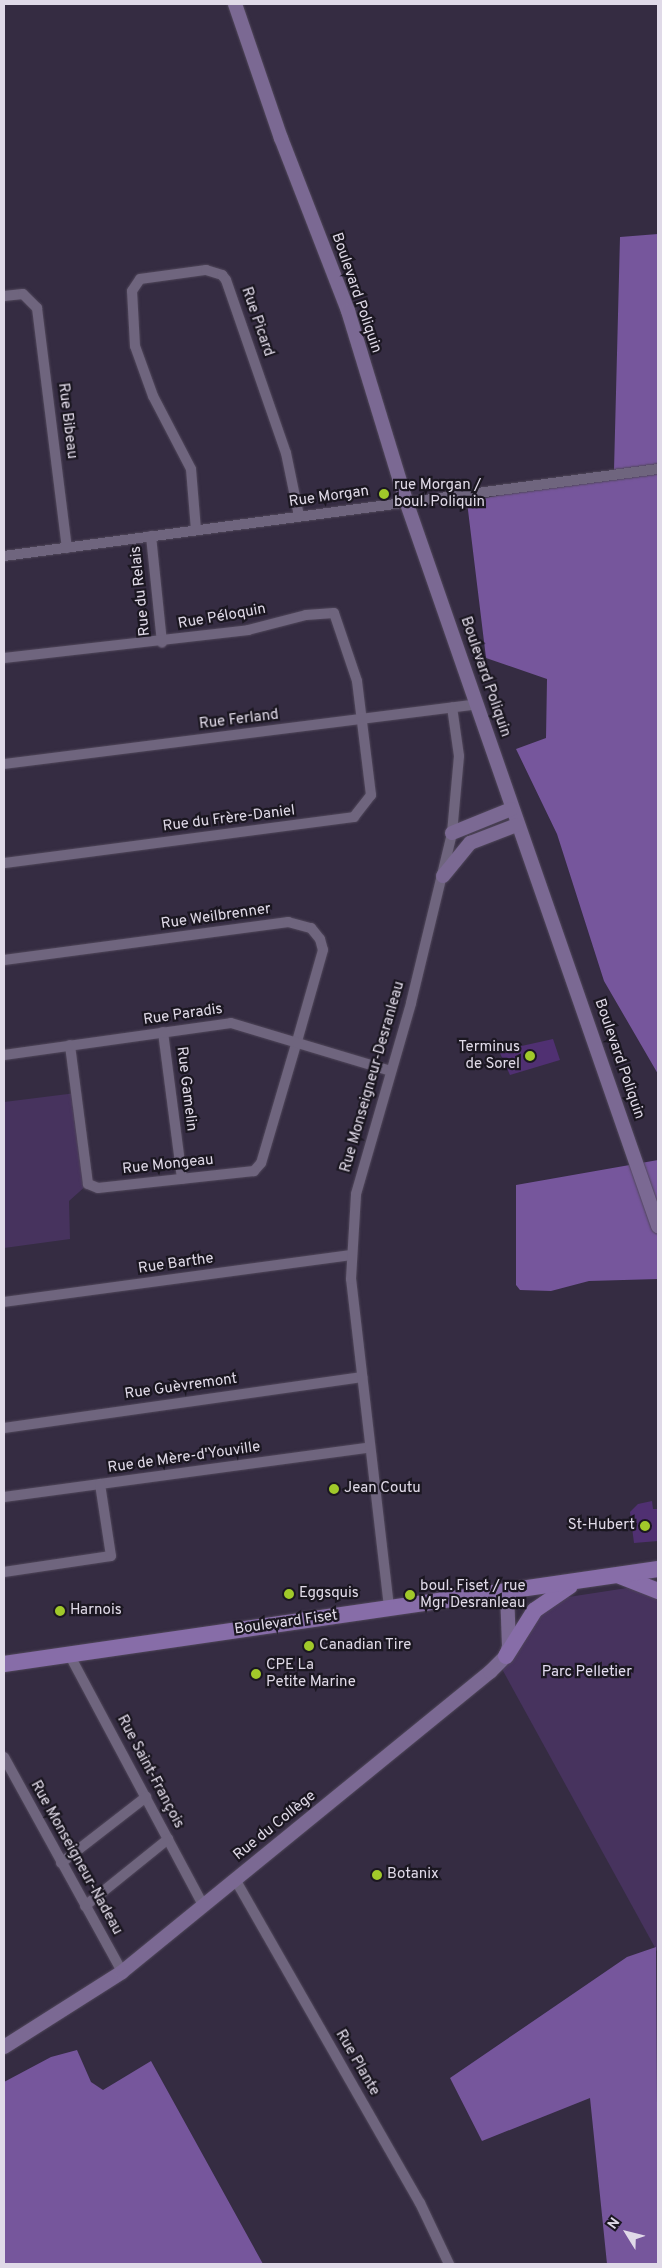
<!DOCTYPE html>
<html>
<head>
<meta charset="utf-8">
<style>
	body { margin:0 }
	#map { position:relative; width:662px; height:2268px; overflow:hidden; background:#352c42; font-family:Overpass,sans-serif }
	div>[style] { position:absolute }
	.green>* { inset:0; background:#47335e }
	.forest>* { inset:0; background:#76569c }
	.building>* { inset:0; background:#503072 }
	.roads { filter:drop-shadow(0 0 1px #50475a) drop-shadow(0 0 1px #50475a) }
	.street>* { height:10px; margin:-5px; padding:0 5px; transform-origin:5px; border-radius:5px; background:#6f657e }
	.secondary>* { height:14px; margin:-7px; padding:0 7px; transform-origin:7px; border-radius:7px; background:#7b6993 }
	.primary>* { height:16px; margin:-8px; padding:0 8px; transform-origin:8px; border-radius:8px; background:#876da8 }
	.dots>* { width:14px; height:14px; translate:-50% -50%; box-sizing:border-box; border:2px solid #1b1721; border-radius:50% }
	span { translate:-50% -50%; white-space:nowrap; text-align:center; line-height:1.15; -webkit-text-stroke:4.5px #1b1721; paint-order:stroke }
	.street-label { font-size:15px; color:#e0dae8 }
	.poi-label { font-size:15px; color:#e0dae8 }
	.left { translate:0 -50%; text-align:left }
	.right { translate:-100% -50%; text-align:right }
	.park-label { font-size:15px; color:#e3dcf0 }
	.frame { position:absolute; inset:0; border:5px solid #e0dae8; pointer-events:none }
	.north { position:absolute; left:602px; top:2208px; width:50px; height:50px; -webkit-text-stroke:4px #1b1721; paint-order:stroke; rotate:306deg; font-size:14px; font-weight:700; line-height:20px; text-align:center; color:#e0dae8 }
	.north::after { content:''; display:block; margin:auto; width:18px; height:22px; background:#e0dae8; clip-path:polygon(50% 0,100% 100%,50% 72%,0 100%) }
</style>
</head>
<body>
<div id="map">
	<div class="green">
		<i style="clip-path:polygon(76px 1093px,88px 1184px,69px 1201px,70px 1239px,4px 1248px,4px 1102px)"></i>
		<i style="clip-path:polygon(627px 1588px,658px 1593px,658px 1953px,502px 1669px,549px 1600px)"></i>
	</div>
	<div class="forest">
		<i style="clip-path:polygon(658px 234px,658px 1074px,604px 981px,557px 834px,516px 749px,546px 738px,547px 679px,486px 658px,467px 502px,614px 470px,620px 237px)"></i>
		<i style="clip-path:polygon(658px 1160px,658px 1279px,589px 1281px,551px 1291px,520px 1290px,516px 1285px,516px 1185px)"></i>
		<i style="clip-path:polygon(656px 1947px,658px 2264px,607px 2264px,590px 2098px,482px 2141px,450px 2078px,627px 1957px)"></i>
		<i style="clip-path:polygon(77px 2050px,91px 2082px,103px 2090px,151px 2061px,263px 2264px,4px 2264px,4px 2082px,51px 2057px)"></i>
	</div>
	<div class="building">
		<i style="clip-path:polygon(553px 1039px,560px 1060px,510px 1075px,499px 1051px)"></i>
		<i style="clip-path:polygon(652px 1501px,653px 1509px,658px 1509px,658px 1541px,634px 1543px,630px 1512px,638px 1504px)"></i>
	</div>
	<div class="roads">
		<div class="street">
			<i style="left:4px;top:296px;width:19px;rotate:-6deg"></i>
			<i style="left:23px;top:294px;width:20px;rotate:45deg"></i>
			<i style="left:37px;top:308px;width:242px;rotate:82.9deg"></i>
			<i style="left:196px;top:530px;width:61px;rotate:-94.7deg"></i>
			<i style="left:191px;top:469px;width:82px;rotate:-117.5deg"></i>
			<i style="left:153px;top:396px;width:53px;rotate:-109.8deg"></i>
			<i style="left:135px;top:346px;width:55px;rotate:-93.1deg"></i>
			<i style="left:132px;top:291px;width:14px;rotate:-56deg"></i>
			<i style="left:140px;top:279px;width:67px;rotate:-7.8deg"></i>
			<i style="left:206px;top:270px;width:17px;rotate:17deg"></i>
			<i style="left:222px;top:275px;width:6px;rotate:51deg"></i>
			<i style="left:226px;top:280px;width:183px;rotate:70.9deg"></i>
			<i style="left:286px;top:453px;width:64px;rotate:78.3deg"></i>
			<i style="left:151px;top:536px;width:107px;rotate:84.1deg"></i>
			<i style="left:4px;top:556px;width:660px;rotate:-7.58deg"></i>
			<i style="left:4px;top:658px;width:246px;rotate:-6.5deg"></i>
			<i style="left:248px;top:630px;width:60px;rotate:-14.5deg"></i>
			<i style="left:306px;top:615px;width:28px;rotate:-4deg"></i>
			<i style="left:334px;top:613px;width:72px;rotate:71.3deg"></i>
			<i style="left:357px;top:681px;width:115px;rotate:83deg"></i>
			<i style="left:371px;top:795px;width:28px;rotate:128deg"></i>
			<i style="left:354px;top:817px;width:353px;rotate:172.5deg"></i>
			<i style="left:4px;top:764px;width:478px;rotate:-7.2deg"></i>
			<i style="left:4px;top:960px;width:287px;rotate:-7.6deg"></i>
			<i style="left:288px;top:922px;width:24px;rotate:15deg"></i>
			<i style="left:311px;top:928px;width:14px;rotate:51deg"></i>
			<i style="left:320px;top:939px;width:11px;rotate:75deg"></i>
			<i style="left:323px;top:950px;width:95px;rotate:105.9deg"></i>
			<i style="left:297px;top:1041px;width:127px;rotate:106.4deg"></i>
			<i style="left:261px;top:1163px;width:11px;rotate:131deg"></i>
			<i style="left:254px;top:1171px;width:157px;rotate:173.8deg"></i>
			<i style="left:98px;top:1188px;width:11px;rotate:-158deg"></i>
			<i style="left:88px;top:1184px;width:140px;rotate:-97.4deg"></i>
			<i style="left:163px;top:1032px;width:148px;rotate:82.6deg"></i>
			<i style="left:4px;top:1055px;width:229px;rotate:-8deg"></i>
			<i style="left:231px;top:1023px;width:167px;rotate:16.7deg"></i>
			<i style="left:4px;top:1302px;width:351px;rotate:-7.7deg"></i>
			<i style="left:4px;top:1428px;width:362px;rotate:-8.1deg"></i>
			<i style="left:4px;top:1497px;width:367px;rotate:-7.7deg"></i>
			<i style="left:4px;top:1572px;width:108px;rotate:-8.5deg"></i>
			<i style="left:111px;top:1556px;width:73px;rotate:-98.7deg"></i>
			<i style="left:389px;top:1607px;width:330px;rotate:-96.6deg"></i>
			<i style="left:351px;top:1279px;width:85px;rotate:-86.6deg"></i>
			<i style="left:356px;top:1194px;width:199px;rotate:-73.9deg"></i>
			<i style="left:411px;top:1003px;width:175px;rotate:-76.4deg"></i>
			<i style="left:452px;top:833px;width:77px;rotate:-84.8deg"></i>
			<i style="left:459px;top:756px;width:49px;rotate:-98.1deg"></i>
			<i style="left:69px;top:1654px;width:285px;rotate:61.9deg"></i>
			<i style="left:4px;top:1757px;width:245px;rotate:61.2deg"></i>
			<i style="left:61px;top:1863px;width:108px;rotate:-37.8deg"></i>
			<i style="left:235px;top:1879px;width:373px;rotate:60.3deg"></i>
			<i style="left:420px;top:2203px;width:68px;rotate:64.6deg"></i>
			<i style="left:85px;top:1906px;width:107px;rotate:-38.9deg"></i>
		</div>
		<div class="secondary">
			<i style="left:235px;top:4px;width:142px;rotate:71.1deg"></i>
			<i style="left:281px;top:138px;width:186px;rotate:68.8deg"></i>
			<i style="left:348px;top:311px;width:199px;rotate:73deg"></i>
			<i style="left:406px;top:501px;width:768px;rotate:70.83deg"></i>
			<i style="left:452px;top:833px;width:64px;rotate:-22.1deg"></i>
			<i style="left:443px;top:876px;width:43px;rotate:-50.7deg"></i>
			<i style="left:470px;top:843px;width:50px;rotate:-21deg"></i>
			<i style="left:4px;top:2047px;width:140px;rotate:-32.4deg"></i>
			<i style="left:122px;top:1972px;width:475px;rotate:-39.2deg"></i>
			<i style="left:490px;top:1672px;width:23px;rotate:-45deg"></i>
			<i style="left:506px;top:1656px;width:10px;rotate:-73deg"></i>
			<i style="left:509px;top:1646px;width:54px;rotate:-92.1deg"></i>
		</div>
		<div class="primary">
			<i style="left:620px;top:1576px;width:41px;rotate:21.5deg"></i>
			<i style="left:506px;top:1656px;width:54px;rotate:-57.8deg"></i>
			<i style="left:535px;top:1610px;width:42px;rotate:-34.4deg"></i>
			<i style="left:4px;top:1664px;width:661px;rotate:-8.26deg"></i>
		</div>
	</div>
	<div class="dots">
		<i style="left:384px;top:494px;background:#a1c92a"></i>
		<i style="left:530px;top:1056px;background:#a1c92a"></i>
		<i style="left:334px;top:1489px;background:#a1c92a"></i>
		<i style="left:645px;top:1526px;background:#a1c92a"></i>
		<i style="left:289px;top:1594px;background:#a1c92a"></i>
		<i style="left:410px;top:1595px;background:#a1c92a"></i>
		<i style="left:60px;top:1611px;background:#a1c92a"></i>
		<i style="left:309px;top:1646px;background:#a1c92a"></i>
		<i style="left:256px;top:1674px;background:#a1c92a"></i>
		<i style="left:377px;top:1875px;background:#a1c92a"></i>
	</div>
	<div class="street-label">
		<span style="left:356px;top:293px;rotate:71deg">Boulevard Poliquin</span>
		<span style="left:257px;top:322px;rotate:71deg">Rue Picard</span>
		<span style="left:67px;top:421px;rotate:83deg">Rue Bibeau</span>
		<span style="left:329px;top:497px;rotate:-8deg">Rue Morgan</span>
		<span style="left:141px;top:591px;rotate:-96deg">Rue du Relais</span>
		<span style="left:222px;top:617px;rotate:-10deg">Rue Péloquin</span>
		<span style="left:485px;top:677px;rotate:71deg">Boulevard Poliquin</span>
		<span style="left:239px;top:720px;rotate:-7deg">Rue Ferland</span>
		<span style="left:229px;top:819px;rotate:-7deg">Rue du Frère-Daniel</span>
		<span style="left:216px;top:917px;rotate:-8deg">Rue Weilbrenner</span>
		<span style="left:183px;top:1015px;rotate:-8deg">Rue Paradis</span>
		<span style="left:619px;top:1059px;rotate:71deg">Boulevard Poliquin</span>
		<span style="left:373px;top:1077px;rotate:-74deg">Rue Monseigneur-Desranleau</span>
		<span style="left:186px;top:1089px;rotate:83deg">Rue Gamelin</span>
		<span style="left:168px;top:1165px;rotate:-6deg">Rue Mongeau</span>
		<span style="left:176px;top:1264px;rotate:-8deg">Rue Barthe</span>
		<span style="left:181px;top:1387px;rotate:-8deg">Rue Guèvremont</span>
		<span style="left:184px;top:1458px;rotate:-8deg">Rue de Mère-d'Youville</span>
		<span style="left:286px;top:1623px;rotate:-8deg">Boulevard Fiset</span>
		<span style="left:150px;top:1772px;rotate:62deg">Rue Saint-François</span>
		<span style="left:275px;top:1826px;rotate:-39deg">Rue du Collège</span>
		<span style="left:76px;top:1858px;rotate:61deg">Rue Monseigneur-Nadeau</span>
		<span style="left:357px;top:2063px;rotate:60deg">Rue Plante</span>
	</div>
	<div class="poi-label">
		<span class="left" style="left:394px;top:494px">rue Morgan /<br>boul. Poliquin</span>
		<span class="right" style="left:520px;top:1056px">Terminus<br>de Sorel</span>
		<span class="left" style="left:344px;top:1489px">Jean Coutu</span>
		<span class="right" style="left:635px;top:1526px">St-Hubert</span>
		<span class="left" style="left:420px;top:1595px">boul. Fiset / rue<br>Mgr Desranleau</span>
		<span class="left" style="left:299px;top:1594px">Eggsquis</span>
		<span class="left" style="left:70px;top:1611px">Harnois</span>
		<span class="left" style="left:319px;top:1646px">Canadian Tire</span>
		<span class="left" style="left:266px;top:1674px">CPE La<br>Petite Marine</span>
		<span class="left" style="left:387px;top:1875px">Botanix</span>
	</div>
	<div class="park-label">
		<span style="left:587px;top:1673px">Parc Pelletier</span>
	</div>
	<div class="frame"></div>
	<div class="north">N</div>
</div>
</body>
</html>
